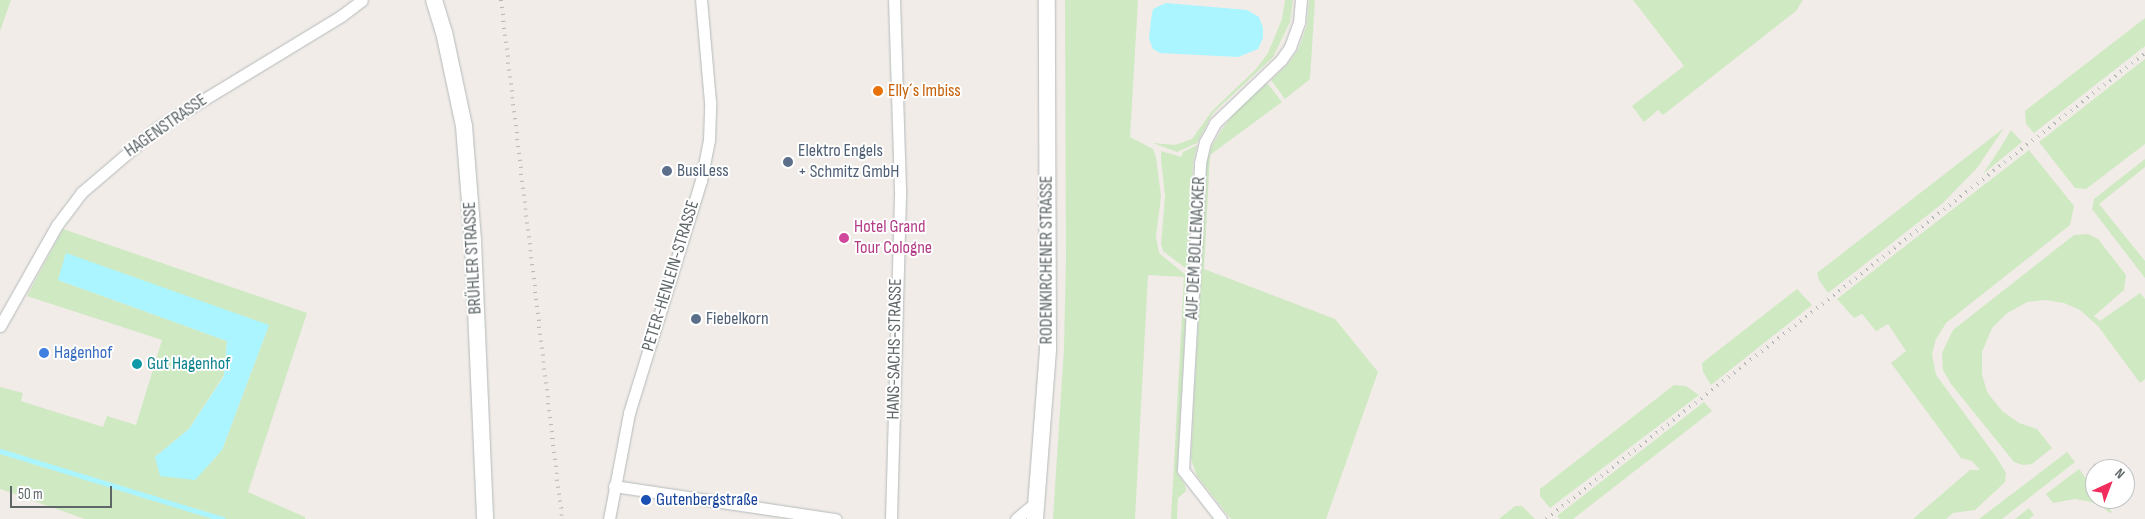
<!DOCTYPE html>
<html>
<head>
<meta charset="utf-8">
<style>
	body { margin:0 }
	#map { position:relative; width:2145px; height:519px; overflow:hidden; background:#f1ece7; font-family:"Sofia Sans Condensed",sans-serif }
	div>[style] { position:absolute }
	.green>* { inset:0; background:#cfe9c3 }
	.water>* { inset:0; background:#aaf5ff }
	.stream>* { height:4.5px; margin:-2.25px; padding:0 2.25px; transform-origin:2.25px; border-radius:2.25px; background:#aaf5ff }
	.roads { filter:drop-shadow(0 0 1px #b4babc) drop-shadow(0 0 1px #b4babc) }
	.minor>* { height:11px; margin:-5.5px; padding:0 5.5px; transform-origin:5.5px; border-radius:5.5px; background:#fff }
	.secondary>* { height:16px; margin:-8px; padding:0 8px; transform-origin:8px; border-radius:8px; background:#fff }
	.rail>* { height:4px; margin-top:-2px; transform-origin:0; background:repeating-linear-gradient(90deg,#b4b5b6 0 1px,transparent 0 7px) }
	.dots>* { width:14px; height:14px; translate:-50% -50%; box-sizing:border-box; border:2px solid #fff; border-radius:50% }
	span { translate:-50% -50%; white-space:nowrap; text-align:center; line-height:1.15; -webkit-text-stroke:4px #fff; paint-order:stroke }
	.food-label { font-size:18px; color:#c56008 }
	.left { translate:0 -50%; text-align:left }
	.street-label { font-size:18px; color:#5e6668 }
	.service-label { font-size:18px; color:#4e5e75 }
	.hotel-label { font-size:18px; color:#b23c85 }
	.shop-label { font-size:18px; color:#366cbe }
	.culture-label { font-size:18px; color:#0d838f }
	.transit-label { font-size:18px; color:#164399 }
	.north { position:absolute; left:2085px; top:459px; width:50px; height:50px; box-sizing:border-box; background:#fff; border:1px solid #bfc2c3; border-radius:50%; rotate:43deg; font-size:14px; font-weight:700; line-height:20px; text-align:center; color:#5e6668 }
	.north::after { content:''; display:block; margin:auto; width:18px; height:22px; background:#f12d5d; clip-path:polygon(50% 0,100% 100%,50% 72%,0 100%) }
	.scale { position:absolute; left:10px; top:486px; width:102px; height:22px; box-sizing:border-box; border:2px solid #5e6668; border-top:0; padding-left:6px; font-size:15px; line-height:18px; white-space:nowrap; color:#5e6668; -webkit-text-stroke:4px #fff; paint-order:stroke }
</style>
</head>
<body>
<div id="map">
	<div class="green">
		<i style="clip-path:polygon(0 0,11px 0,0 31px)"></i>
		<i style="clip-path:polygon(1065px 0,1138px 0,1130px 137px,1153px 149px,1156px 157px,1161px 196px,1156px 237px,1159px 253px,1188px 277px,1177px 473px,1185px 485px,1186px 491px,1178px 498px,1177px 519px,1171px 519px,1184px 277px,1148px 275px,1135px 519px,1053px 519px,1064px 348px,1066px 260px)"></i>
		<i style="clip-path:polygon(1285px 0,1293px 0,1290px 22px,1273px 57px,1213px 113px,1197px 143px,1177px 152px,1153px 143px,1175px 145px,1192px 139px,1212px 111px,1256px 69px,1268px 53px,1282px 19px)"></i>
		<i style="clip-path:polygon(1309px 0,1315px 0,1310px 79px,1285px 99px,1271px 80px,1287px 65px,1298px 50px,1307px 25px)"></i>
		<i style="clip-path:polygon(1633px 0,1803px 0,1796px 11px,1663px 115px,1658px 110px,1644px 122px,1632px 106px,1684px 66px)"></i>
		<i style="clip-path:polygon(2145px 18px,2145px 46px,2034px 133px,2026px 124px,2025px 111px)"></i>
		<i style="clip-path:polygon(2145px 59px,2145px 144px,2086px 189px,2075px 188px,2039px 142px)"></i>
		<i style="clip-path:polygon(1267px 83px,1282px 102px,1210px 155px,1204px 269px,1335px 319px,1378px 372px,1326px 519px,1231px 519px,1197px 476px,1191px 459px,1207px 161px,1212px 146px,1222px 129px,1235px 113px)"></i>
		<i style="clip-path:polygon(2004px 128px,1977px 168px,1943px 203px,1828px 293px,1819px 280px,1817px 273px)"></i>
		<i style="clip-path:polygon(2011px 130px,2022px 142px,1983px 174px,1999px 150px)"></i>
		<i style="clip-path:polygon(1197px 145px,1193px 163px,1188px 270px,1163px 251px,1161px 244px,1165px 196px,1161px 159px,1161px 151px,1181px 157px,1183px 152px)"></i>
		<i style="clip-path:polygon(2029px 150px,2074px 206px,2070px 225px,1946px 323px,1936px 339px,1932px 354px,1936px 375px,1997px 458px,2006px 473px,2005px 482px,1975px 510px,1953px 513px,1946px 519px,1913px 519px,1970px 470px,1980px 470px,1972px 461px,1961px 458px,1891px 363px,1906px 351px,1888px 324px,1876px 331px,1862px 314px,1854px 318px,1837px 299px)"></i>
		<i style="clip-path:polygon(2145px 159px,2145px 167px,2099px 204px,2145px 261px,2145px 278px,2092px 209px,2094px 199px)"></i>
		<i style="clip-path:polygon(evenodd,63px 229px,307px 313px,248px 492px,305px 517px,305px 519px,85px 519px,0 489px,0 387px,23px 393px,21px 401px,103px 427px,107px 416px,136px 425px,162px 340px,27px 296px,63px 229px,58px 280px,269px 325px,222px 450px,194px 480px,155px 457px,189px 429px,224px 375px,227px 341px,58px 280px)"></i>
		<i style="clip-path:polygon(2088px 234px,2098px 239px,2126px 275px,2124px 290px,2094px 316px,2100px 321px,2140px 293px,2145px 299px,2145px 379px,2140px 383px,2098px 326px,2080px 310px,2064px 303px,2045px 300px,2027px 302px,2006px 314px,1992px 328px,1982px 352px,1982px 374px,1987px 392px,2002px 411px,2019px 423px,2037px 429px,2052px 448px,2032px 464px,2023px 465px,2014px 462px,1951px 384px,1943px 370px,1942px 353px,1953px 330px,2074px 235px)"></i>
		<i style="clip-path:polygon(1797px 289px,1812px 305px,1711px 385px,1703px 372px,1702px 363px)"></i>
		<i style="clip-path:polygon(1674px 385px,1686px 386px,1699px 395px,1550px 508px,1540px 496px,1540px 489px)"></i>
		<i style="clip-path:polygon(1704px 402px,1712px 411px,1573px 519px,1560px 519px,1557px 516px)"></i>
		<i style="clip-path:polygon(2067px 452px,2075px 462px,2002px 519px,1979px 519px)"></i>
		<i style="clip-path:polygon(2079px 469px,2095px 490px,2095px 499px,2102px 499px,2112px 512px,2110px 513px,2100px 505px,2087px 501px,2075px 499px,2053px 503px,2046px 494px)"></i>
		<i style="clip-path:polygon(1515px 506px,1522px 506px,1535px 519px,1499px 519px)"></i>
		<i style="clip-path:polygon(2029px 508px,2034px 515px,2029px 519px,2015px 519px)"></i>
	</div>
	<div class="water">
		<i style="clip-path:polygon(1166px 3px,1247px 10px,1259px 17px,1263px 28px,1263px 38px,1258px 49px,1238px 57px,1160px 53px,1153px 49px,1149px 39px,1151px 20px,1153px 9px)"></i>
		<i style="clip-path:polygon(66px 253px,269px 325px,222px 450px,195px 480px,160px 476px,155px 457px,189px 429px,224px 376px,227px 341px,58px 280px)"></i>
	</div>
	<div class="stream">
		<i style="left:0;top:451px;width:233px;rotate:17deg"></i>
	</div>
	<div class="roads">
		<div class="minor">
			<i style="left:0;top:326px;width:116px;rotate:-60.6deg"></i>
			<i style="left:57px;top:225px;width:41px;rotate:-52.9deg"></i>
			<i style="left:82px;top:192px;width:99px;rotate:-40.5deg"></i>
			<i style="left:157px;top:128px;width:215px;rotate:-31.3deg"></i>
			<i style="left:341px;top:16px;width:26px;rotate:-37deg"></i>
			<i style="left:614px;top:486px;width:224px;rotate:8.5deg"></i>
			<i style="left:609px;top:519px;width:108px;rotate:-79.3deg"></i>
			<i style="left:629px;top:413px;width:243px;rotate:-72.8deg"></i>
			<i style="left:701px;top:181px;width:42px;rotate:-79deg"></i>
			<i style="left:709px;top:140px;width:38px;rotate:-88deg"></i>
			<i style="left:710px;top:102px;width:102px;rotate:-95deg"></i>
			<i style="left:891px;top:519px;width:330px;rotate:-88.4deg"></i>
			<i style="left:900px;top:189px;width:189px;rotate:-91.8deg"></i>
			<i style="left:1016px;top:519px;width:26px;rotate:-40deg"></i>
			<i style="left:1221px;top:519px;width:62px;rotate:-127.8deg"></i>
			<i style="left:1183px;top:470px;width:307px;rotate:-86.8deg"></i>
			<i style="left:1200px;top:163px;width:22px;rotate:-77deg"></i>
			<i style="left:1205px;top:142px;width:21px;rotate:-62deg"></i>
			<i style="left:1215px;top:123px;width:91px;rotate:-43.7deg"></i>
			<i style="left:1281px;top:60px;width:16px;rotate:-55deg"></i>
			<i style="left:1290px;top:47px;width:27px;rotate:-70deg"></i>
			<i style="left:1299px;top:22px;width:22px;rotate:-85deg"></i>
		</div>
		<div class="secondary">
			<i style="left:434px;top:0;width:34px;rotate:73deg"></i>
			<i style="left:444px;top:32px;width:96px;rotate:78deg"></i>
			<i style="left:464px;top:126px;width:115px;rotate:85.5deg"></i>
			<i style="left:473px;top:241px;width:278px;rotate:87.5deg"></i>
			<i style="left:1035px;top:519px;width:170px;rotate:-85.6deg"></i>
			<i style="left:1048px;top:349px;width:349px;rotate:-90.2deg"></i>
		</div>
	</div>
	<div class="rail">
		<i style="left:501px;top:0;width:523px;rotate:83.3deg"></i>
		<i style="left:1546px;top:519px;width:759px;rotate:-37.88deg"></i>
	</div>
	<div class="dots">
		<i style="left:878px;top:91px;background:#e8710a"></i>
		<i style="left:788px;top:162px;background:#5c6f8a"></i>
		<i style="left:667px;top:171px;background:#5c6f8a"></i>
		<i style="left:844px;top:238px;background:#d1479c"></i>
		<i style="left:696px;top:319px;background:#5c6f8a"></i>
		<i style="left:44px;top:353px;background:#3f7fe0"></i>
		<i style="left:137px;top:364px;background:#0f9aa8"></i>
		<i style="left:646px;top:500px;background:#1a4fb4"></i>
	</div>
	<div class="food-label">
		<span class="left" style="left:888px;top:91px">Elly´s Imbiss</span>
	</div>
	<div class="street-label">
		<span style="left:166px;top:126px;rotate:-35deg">HAGENSTRASSE</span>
		<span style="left:1196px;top:248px;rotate:-87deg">AUF DEM BOLLENACKER</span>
		<span style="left:473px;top:258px;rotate:-93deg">BRÜHLER STRASSE</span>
		<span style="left:1047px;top:260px;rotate:-90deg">RODENKIRCHENER STRASSE</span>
		<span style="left:671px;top:276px;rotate:-73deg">PETER-HENLEIN-STRASSE</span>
		<span style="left:895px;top:349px;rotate:-89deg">HANS-SACHS-STRASSE</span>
	</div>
	<div class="service-label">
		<span class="left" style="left:798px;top:162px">Elektro Engels<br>+ Schmitz GmbH</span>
		<span class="left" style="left:677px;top:171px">BusiLess</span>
		<span class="left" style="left:706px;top:319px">Fiebelkorn</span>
	</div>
	<div class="hotel-label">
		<span class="left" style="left:854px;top:238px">Hotel Grand<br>Tour Cologne</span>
	</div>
	<div class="shop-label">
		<span class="left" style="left:54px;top:353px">Hagenhof</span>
	</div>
	<div class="culture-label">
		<span class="left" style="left:147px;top:364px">Gut Hagenhof</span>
	</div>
	<div class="transit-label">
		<span class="left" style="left:656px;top:500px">Gutenbergstraße</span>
	</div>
	<div class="north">N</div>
	<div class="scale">50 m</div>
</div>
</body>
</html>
